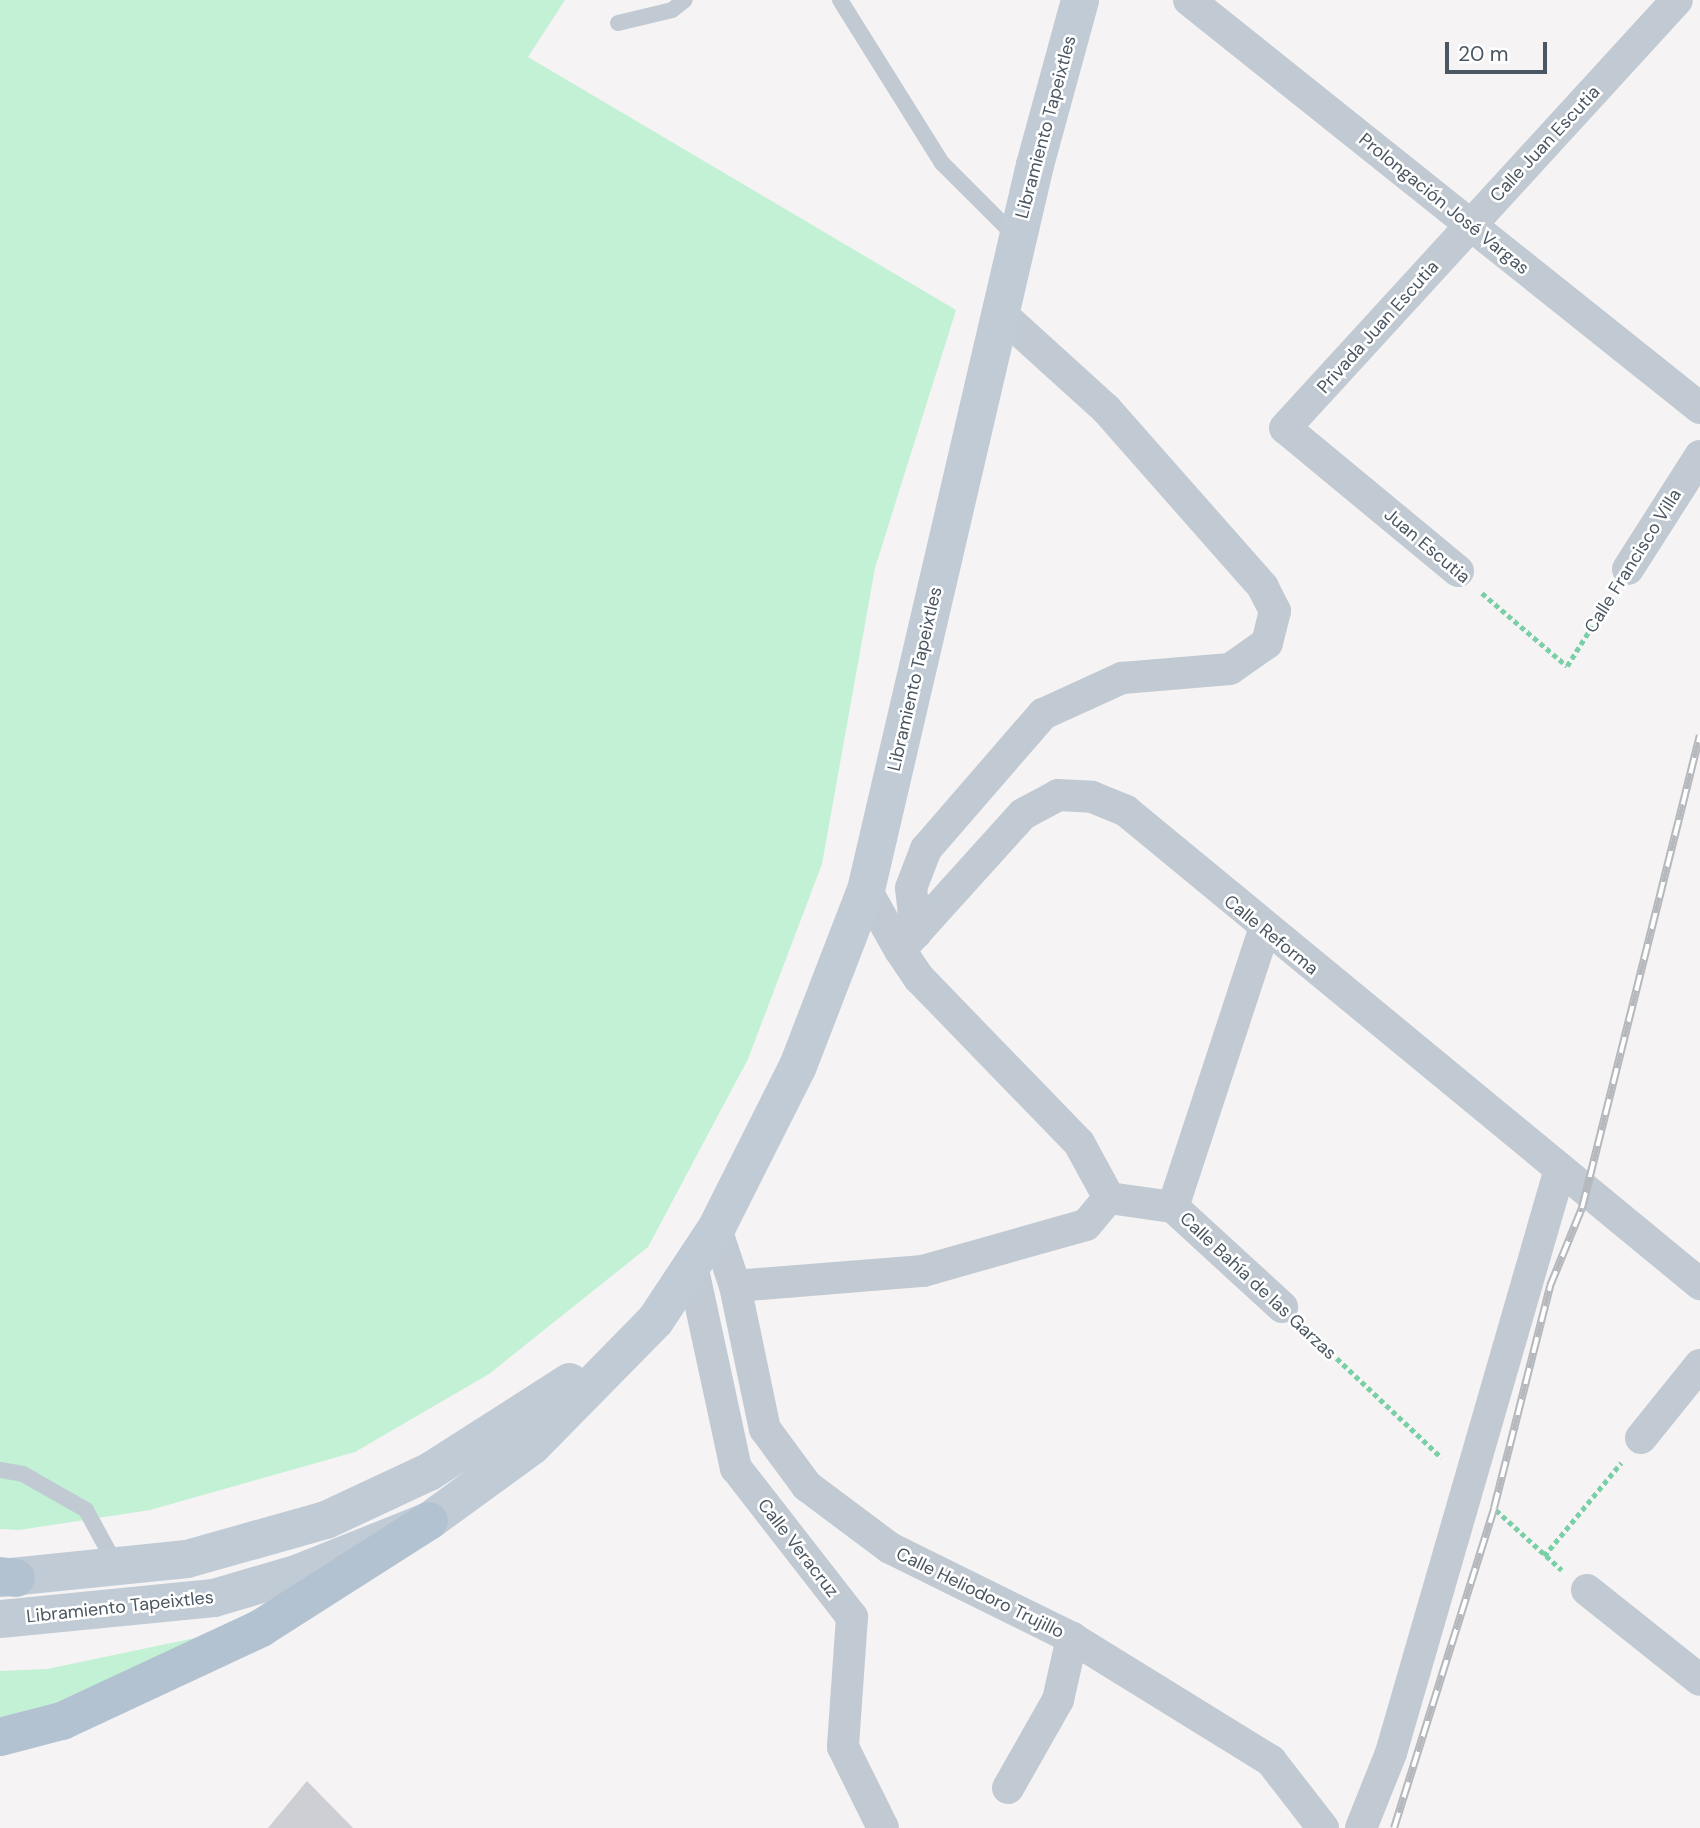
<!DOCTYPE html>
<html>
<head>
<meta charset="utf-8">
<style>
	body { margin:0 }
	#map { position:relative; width:1700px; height:1828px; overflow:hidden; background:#f5f3f3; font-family:"DM Sans",sans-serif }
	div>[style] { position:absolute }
	.green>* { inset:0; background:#c3f1d5 }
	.building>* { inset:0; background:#cdcfd5 }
	.path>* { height:4.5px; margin-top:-2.25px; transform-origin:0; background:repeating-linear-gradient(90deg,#7ad0a6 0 5px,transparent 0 8.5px) }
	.lane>* { height:16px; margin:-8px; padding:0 8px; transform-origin:8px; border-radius:8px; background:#c1cad2 }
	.street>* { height:32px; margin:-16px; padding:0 16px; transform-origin:16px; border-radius:16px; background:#c1cad2 }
	.secondary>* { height:38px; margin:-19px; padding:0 19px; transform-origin:19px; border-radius:19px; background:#c1cbd6 }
	.primary>* { height:38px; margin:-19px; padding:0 19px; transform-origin:19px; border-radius:19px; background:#b3c2d1 }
	.rail>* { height:8px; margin-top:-4px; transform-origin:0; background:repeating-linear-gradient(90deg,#fff 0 16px,#b5b8bd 0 32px); box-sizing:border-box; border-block:2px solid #b5b8bd }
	span { translate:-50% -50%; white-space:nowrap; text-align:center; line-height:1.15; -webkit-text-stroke:5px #fff; paint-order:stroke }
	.street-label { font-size:18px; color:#4a5661 }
	.scale { position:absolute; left:1445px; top:42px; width:102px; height:32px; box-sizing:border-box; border:4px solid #4a5661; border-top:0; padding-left:9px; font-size:21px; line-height:24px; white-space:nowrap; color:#4a5661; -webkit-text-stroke:5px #fff; paint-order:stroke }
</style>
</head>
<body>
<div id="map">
	<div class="green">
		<i style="clip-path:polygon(0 0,565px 0,528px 57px,956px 310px,875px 568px,822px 864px,748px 1059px,648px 1247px,489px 1374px,355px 1452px,150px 1510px,19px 1530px,0 1529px)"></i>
		<i style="clip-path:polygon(214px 1634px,56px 1703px,0 1718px,0 1671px,47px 1669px)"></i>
	</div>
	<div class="building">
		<i style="clip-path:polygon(307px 1781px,353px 1828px,268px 1828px)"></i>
	</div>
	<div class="path">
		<i style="left:1482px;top:593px;width:112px;rotate:40.7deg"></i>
		<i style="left:1567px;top:666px;width:83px;rotate:-57.8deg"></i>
		<i style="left:1306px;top:1329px;width:187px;rotate:43.5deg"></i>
		<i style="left:1496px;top:1510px;width:89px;rotate:42.3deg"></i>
		<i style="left:1544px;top:1556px;width:121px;rotate:-50.4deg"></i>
	</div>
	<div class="lane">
		<i style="left:840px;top:0;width:192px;rotate:58deg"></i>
		<i style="left:942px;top:163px;width:106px;rotate:45deg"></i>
		<i style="left:618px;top:23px;width:56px;rotate:-13.5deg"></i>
		<i style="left:672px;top:10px;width:16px;rotate:-38deg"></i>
		<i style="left:0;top:1470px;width:23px;rotate:10deg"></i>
		<i style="left:23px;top:1474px;width:73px;rotate:29.7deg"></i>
		<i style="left:86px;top:1510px;width:63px;rotate:61.4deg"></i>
	</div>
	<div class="street">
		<i style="left:1189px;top:0;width:654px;rotate:38.61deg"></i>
		<i style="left:1628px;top:569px;width:134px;rotate:-57.5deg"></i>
		<i style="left:1458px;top:571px;width:224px;rotate:-140.4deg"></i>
		<i style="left:1285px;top:428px;width:580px;rotate:-47.51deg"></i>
		<i style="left:866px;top:890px;width:69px;rotate:60.5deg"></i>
		<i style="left:900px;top:950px;width:183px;rotate:-47.9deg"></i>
		<i style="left:1023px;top:814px;width:40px;rotate:-28deg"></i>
		<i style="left:1058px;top:795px;width:34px;rotate:3deg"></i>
		<i style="left:1092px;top:797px;width:37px;rotate:22deg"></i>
		<i style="left:1126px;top:811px;width:744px;rotate:39.49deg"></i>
		<i style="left:916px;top:933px;width:45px;rotate:-96.3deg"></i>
		<i style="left:911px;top:888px;width:42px;rotate:-69deg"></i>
		<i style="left:926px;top:849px;width:179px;rotate:-49.1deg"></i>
		<i style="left:1043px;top:714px;width:87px;rotate:-24.5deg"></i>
		<i style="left:1122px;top:678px;width:108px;rotate:-4.8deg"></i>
		<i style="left:1230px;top:669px;width:45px;rotate:-35.1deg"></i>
		<i style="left:1267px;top:643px;width:33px;rotate:-76deg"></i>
		<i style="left:1275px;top:611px;width:27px;rotate:-117deg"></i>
		<i style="left:1263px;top:587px;width:237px;rotate:-131.4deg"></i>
		<i style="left:1106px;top:409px;width:143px;rotate:-137.8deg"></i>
		<i style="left:900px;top:950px;width:34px;rotate:56deg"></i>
		<i style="left:919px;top:978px;width:230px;rotate:45.9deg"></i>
		<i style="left:1079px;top:1143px;width:63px;rotate:61.4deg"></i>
		<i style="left:1109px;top:1198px;width:65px;rotate:8deg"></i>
		<i style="left:1173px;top:1207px;width:148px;rotate:42.5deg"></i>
		<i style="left:1173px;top:1207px;width:291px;rotate:-71.8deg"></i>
		<i style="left:716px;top:1229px;width:60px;rotate:71.6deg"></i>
		<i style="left:735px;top:1286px;width:189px;rotate:-4.6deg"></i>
		<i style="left:923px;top:1271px;width:169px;rotate:-15.8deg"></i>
		<i style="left:1086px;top:1225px;width:35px;rotate:-50deg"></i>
		<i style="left:692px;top:1265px;width:208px;rotate:77.8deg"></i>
		<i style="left:736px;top:1468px;width:189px;rotate:52.1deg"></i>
		<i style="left:852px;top:1617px;width:130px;rotate:94deg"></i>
		<i style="left:843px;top:1747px;width:90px;rotate:63.7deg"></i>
		<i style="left:735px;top:1286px;width:146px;rotate:78.2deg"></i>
		<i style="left:765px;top:1429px;width:71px;rotate:53.6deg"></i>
		<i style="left:807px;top:1486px;width:104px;rotate:36.8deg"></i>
		<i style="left:890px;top:1548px;width:203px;rotate:26.3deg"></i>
		<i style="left:1072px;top:1638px;width:234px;rotate:31.7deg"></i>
		<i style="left:1271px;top:1761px;width:85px;rotate:52.2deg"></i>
		<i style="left:1641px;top:1438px;width:94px;rotate:-51.1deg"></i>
		<i style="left:1587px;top:1590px;width:144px;rotate:38.5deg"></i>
		<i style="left:1008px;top:1788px;width:101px;rotate:-60.4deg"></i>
		<i style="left:1058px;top:1700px;width:64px;rotate:-77.3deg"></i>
		<i style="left:1361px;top:1828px;width:81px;rotate:-68.2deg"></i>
		<i style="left:1391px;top:1753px;width:608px;rotate:-73.86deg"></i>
	</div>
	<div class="secondary">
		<i style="left:0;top:1578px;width:188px;rotate:-5.8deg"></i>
		<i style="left:187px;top:1559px;width:144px;rotate:-15.7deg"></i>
		<i style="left:326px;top:1520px;width:114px;rotate:-25deg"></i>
		<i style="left:429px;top:1472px;width:167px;rotate:-32.6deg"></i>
		<i style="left:0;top:1619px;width:215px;rotate:-5.6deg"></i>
		<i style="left:214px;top:1598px;width:89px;rotate:-16.4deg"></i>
		<i style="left:299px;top:1573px;width:140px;rotate:-21.8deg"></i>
		<i style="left:429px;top:1521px;width:127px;rotate:-36.1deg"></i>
		<i style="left:532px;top:1446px;width:175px;rotate:-45.5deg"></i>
		<i style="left:655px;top:1321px;width:110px;rotate:-56.5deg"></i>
		<i style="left:716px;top:1229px;width:182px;rotate:-63.3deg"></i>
		<i style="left:798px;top:1066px;width:189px;rotate:-68.9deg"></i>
		<i style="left:866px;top:890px;width:744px;rotate:-76.88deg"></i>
		<i style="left:1035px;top:165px;width:171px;rotate:-74.7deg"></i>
	</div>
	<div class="primary">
		<i style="left:0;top:1576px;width:16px;rotate:7deg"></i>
		<i style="left:0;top:1737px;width:64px;rotate:-14.5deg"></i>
		<i style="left:62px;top:1721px;width:220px;rotate:-25deg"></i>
		<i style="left:261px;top:1628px;width:199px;rotate:-32.5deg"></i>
	</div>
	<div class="rail">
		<i style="left:1394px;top:1828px;width:335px;rotate:-72.6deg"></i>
		<i style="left:1494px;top:1508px;width:229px;rotate:-75.8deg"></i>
		<i style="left:1550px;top:1286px;width:84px;rotate:-67.7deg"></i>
		<i style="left:1582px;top:1208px;width:487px;rotate:-76deg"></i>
	</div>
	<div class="street-label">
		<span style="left:1046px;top:127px;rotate:-75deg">Libramiento Tapeixtles</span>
		<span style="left:1545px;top:144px;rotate:-47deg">Calle Juan Escutia</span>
		<span style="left:1444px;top:204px;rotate:39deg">Prolongación José Vargas</span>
		<span style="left:1378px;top:327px;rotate:-48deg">Privada Juan Escutia</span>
		<span style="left:1427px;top:546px;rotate:40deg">Juan Escutia</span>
		<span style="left:1633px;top:561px;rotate:-58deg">Calle Francisco Villa</span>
		<span style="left:915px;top:679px;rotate:-77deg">Libramiento Tapeixtles</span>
		<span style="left:1271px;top:935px;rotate:39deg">Calle Reforma</span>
		<span style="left:1258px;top:1286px;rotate:43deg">Calle Bahía de las Garzas</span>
		<span style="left:798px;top:1548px;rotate:52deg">Calle Veracruz</span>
		<span style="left:980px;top:1593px;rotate:26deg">Calle Heliodoro Trujillo</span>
		<span style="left:120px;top:1607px;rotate:-6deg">Libramiento Tapeixtles</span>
	</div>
	<div class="scale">20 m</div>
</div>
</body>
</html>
